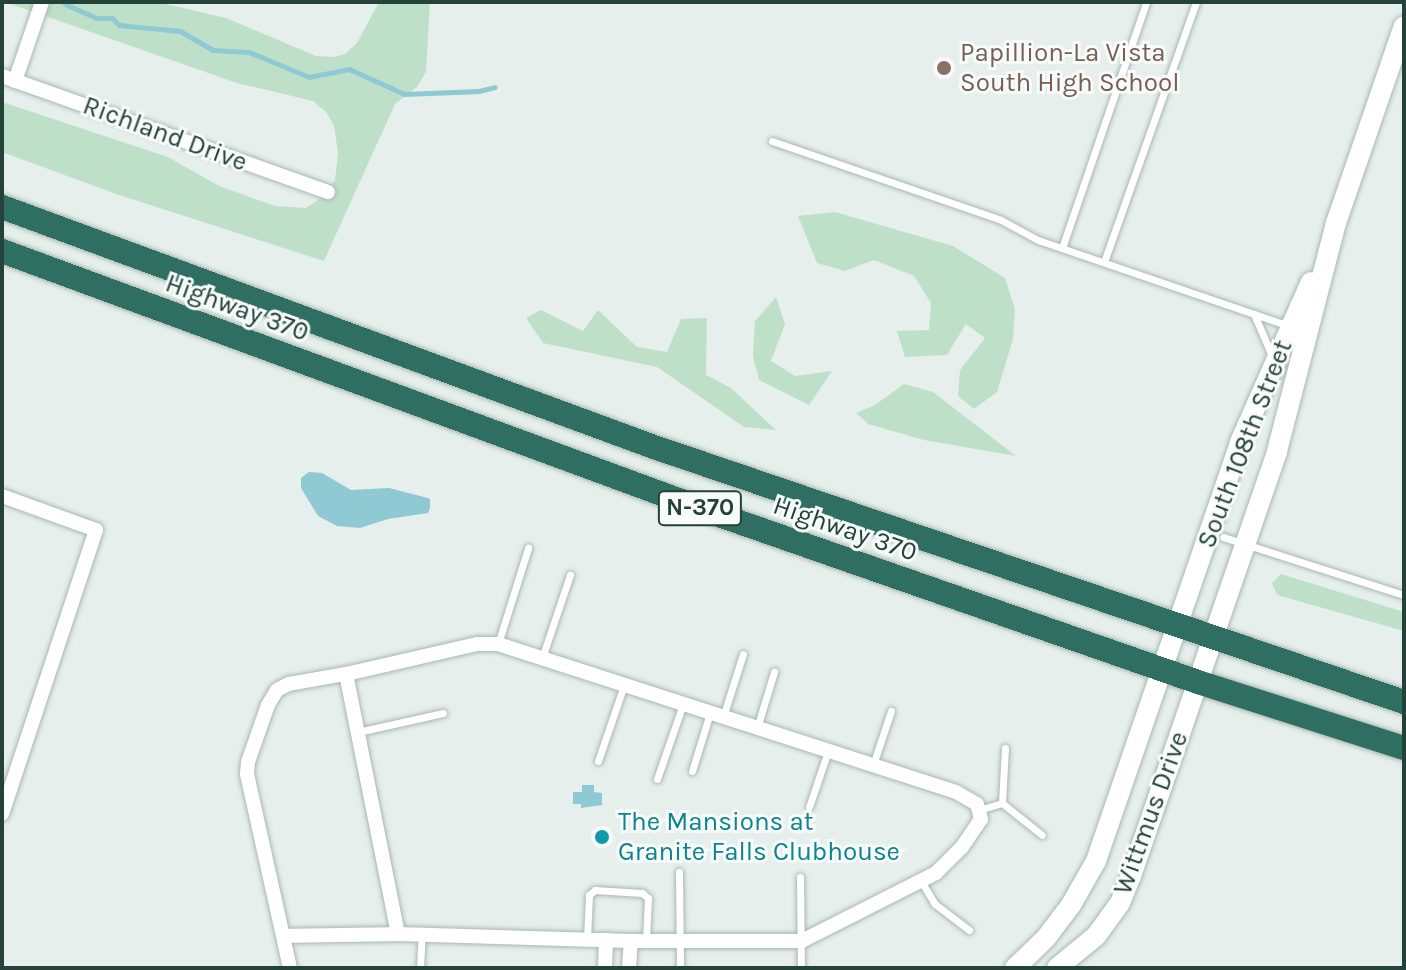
<!DOCTYPE html>
<html>
<head>
<meta charset="utf-8">
<style>
	body { margin:0 }
	#map { position:relative; width:1406px; height:970px; overflow:hidden; background:#e6efeb; font-family:Karla,sans-serif }
	div>[style] { position:absolute }
	.green>* { inset:0; background:#bfe0c8 }
	.water>* { inset:0; background:#8ec9d4 }
	.stream>* { height:5px; margin:-2.5px; padding:0 2.5px; transform-origin:2.5px; border-radius:2.5px; background:#8ec9d4 }
	.roads { filter:drop-shadow(0 0 2px #a8b8b2) drop-shadow(0 0 2px #a8b8b2) }
	.lane>* { height:7px; margin:-3.5px; padding:0 3.5px; transform-origin:3.5px; border-radius:3.5px; background:#fff }
	.street>* { height:14px; margin:-7px; padding:0 7px; transform-origin:7px; border-radius:7px; background:#fff }
	.secondary>* { height:20px; margin:-10px; padding:0 10px; transform-origin:10px; border-radius:10px; background:#fff }
	.highway>* { height:24px; margin:-12px; padding:0 12px; transform-origin:12px; border-radius:12px; background:#2f6f62 }
	.dots>* { width:22px; height:22px; translate:-50% -50%; box-sizing:border-box; border:4px solid #f7fbf9; border-radius:50% }
	span { translate:-50% -50%; white-space:nowrap; text-align:center; line-height:1.15; -webkit-text-stroke:6px #f7fbf9; paint-order:stroke }
	.shield-label span { padding:2px 6px; background:#f7fbf9; border:2px solid; border-radius:6px; -webkit-text-stroke-width:0 }
	.shield-label { font-size:24px; color:#24423a; font-weight:700 }
	.education-label { font-size:26px; color:#785e54 }
	.left { translate:0 -50%; text-align:left }
	.street-label { font-size:26px; color:#24423a }
	.culture-label { font-size:26px; color:#0d838f }
	.frame { position:absolute; inset:0; border:4px solid #24423a; pointer-events:none }
</style>
</head>
<body>
<div id="map">
	<div class="green">
		<i style="clip-path:polygon(5px 2px,157px 2px,226px 18px,316px 56px,334px 57px,345px 54px,357px 43px,379px 2px,430px 2px,426px 72px,417px 87px,395px 104px,324px 261px,116px 194px,2px 152px,2px 102px,168px 157px,219px 186px,275px 206px,306px 208px,323px 197px,335px 180px,338px 153px,334px 126px,326px 112px,313px 101px,237px 83px)"></i>
		<i style="clip-path:polygon(835px 212px,953px 246px,1005px 278px,1015px 309px,1013px 339px,997px 392px,974px 409px,958px 396px,960px 370px,985px 338px,966px 324px,947px 355px,905px 357px,897px 331px,929px 330px,931px 303px,914px 276px,874px 260px,845px 271px,817px 263px,798px 216px)"></i>
		<i style="clip-path:polygon(776px 297px,785px 324px,771px 361px,795px 376px,832px 371px,809px 405px,759px 380px,753px 356px,755px 321px)"></i>
		<i style="clip-path:polygon(541px 310px,583px 331px,598px 310px,637px 347px,667px 352px,681px 319px,707px 318px,706px 375px,731px 388px,776px 430px,744px 427px,657px 367px,543px 343px,526px 318px)"></i>
		<i style="clip-path:polygon(904px 384px,933px 392px,1016px 456px,924px 440px,868px 424px,856px 413px,875px 405px)"></i>
		<i style="clip-path:polygon(1281px 574px,1404px 612px,1404px 631px,1277px 595px,1272px 583px)"></i>
	</div>
	<div class="water">
		<i style="clip-path:polygon(309px 472px,322px 473px,351px 490px,389px 488px,424px 497px,430px 499px,430px 508px,428px 513px,388px 519px,360px 528px,337px 526px,318px 516px,301px 488px,301px 478px)"></i>
		<i style="clip-path:polygon(582px 785px,594px 785px,594px 792px,602px 793px,602px 805px,581px 808px,581px 804px,573px 804px,573px 792px,582px 792px)"></i>
	</div>
	<div class="stream">
		<i style="left:65px;top:4px;width:34px;rotate:24deg"></i>
		<i style="left:96px;top:18px;width:16px"></i>
		<i style="left:112px;top:18px;width:10px;rotate:45deg"></i>
		<i style="left:119px;top:25px;width:61px;rotate:5.6deg"></i>
		<i style="left:180px;top:31px;width:38px;rotate:30deg"></i>
		<i style="left:213px;top:50px;width:36px;rotate:3deg"></i>
		<i style="left:249px;top:52px;width:65px;rotate:22.6deg"></i>
		<i style="left:309px;top:77px;width:41px;rotate:-11.3deg"></i>
		<i style="left:349px;top:69px;width:60px;rotate:24.4deg"></i>
		<i style="left:404px;top:94px;width:75px;rotate:-2.3deg"></i>
		<i style="left:479px;top:91px;width:16px;rotate:-14deg"></i>
	</div>
	<div class="roads">
		<div class="lane">
			<i style="left:772px;top:141px;width:242px;rotate:19deg"></i>
			<i style="left:1001px;top:220px;width:42px;rotate:28.4deg"></i>
			<i style="left:1038px;top:240px;width:257px;rotate:18.9deg"></i>
			<i style="left:1281px;top:323px;width:7px;rotate:-16deg"></i>
			<i style="left:1062px;top:248px;width:260px;rotate:-71.1deg"></i>
			<i style="left:1104px;top:262px;width:276px;rotate:-70.5deg"></i>
			<i style="left:1254px;top:314px;width:46px;rotate:66.8deg"></i>
			<i style="left:1223px;top:537px;width:190px;rotate:17.8deg"></i>
			<i style="left:498px;top:644px;width:101px;rotate:-72.6deg"></i>
			<i style="left:542px;top:658px;width:88px;rotate:-71.4deg"></i>
			<i style="left:723px;top:717px;width:66px;rotate:-72.4deg"></i>
			<i style="left:757px;top:728px;width:59px;rotate:-73.1deg"></i>
			<i style="left:358px;top:732px;width:87px;rotate:-12.6deg"></i>
			<i style="left:598px;top:761px;width:80px;rotate:-71.1deg"></i>
			<i style="left:873px;top:765px;width:57px;rotate:-71.6deg"></i>
			<i style="left:692px;top:771px;width:61px;rotate:-72.8deg"></i>
			<i style="left:657px;top:779px;width:79px;rotate:-70.9deg"></i>
			<i style="left:1002px;top:803px;width:55px;rotate:-86.9deg"></i>
			<i style="left:809px;top:807px;width:59px;rotate:-71.3deg"></i>
			<i style="left:979px;top:810px;width:24px;rotate:-17deg"></i>
			<i style="left:1002px;top:803px;width:51px;rotate:38.7deg"></i>
			<i style="left:679px;top:872px;width:96px;rotate:89.4deg"></i>
			<i style="left:800px;top:877px;width:91px;rotate:89.4deg"></i>
			<i style="left:921px;top:881px;width:27px;rotate:59deg"></i>
			<i style="left:935px;top:904px;width:43px;rotate:37.4deg"></i>
			<i style="left:587px;top:939px;width:44px;rotate:-87.4deg"></i>
			<i style="left:589px;top:895px;width:8px;rotate:-40deg"></i>
			<i style="left:595px;top:890px;width:47px;rotate:3.7deg"></i>
			<i style="left:642px;top:893px;width:8px;rotate:40deg"></i>
			<i style="left:648px;top:898px;width:43px;rotate:92.7deg"></i>
			<i style="left:420px;top:968px;width:33px;rotate:-87deg"></i>
		</div>
		<div class="street">
			<i style="left:2px;top:76px;width:346px;rotate:19.6deg"></i>
			<i style="left:15px;top:81px;width:83px;rotate:-71.1deg"></i>
			<i style="left:2px;top:496px;width:100px;rotate:19.9deg"></i>
			<i style="left:96px;top:530px;width:299px;rotate:108.3deg"></i>
			<i style="left:477px;top:644px;width:21px"></i>
			<i style="left:498px;top:644px;width:481px;rotate:17.9deg"></i>
			<i style="left:956px;top:792px;width:24px;rotate:30deg"></i>
			<i style="left:977px;top:804px;width:16px;rotate:75deg"></i>
			<i style="left:981px;top:819px;width:34px;rotate:124deg"></i>
			<i style="left:962px;top:847px;width:37px;rotate:135deg"></i>
			<i style="left:936px;top:873px;width:150px;rotate:153.1deg"></i>
			<i style="left:802px;top:941px;width:171px;rotate:180deg"></i>
			<i style="left:631px;top:941px;width:233px;rotate:-178.3deg"></i>
			<i style="left:398px;top:934px;width:265px;rotate:-101.3deg"></i>
			<i style="left:346px;top:674px;width:134px;rotate:-12.9deg"></i>
			<i style="left:284px;top:936px;width:114px;rotate:-1deg"></i>
			<i style="left:290px;top:968px;width:199px;rotate:-102.5deg"></i>
			<i style="left:247px;top:774px;width:12px;rotate:-85deg"></i>
			<i style="left:248px;top:762px;width:60px;rotate:-70.7deg"></i>
			<i style="left:268px;top:705px;width:17px;rotate:-59deg"></i>
			<i style="left:277px;top:690px;width:13px;rotate:-27deg"></i>
			<i style="left:289px;top:684px;width:58px;rotate:-10deg"></i>
			<i style="left:605px;top:968px;width:28px;rotate:-88deg"></i>
			<i style="left:629px;top:968px;width:27px;rotate:-86deg"></i>
		</div>
		<div class="secondary">
			<i style="left:1015px;top:968px;width:43px;rotate:-44.1deg"></i>
			<i style="left:1046px;top:938px;width:41px;rotate:-52.9deg"></i>
			<i style="left:1071px;top:905px;width:51px;rotate:-60.4deg"></i>
			<i style="left:1096px;top:861px;width:443px;rotate:-71deg"></i>
			<i style="left:1240px;top:442px;width:175px;rotate:-66.1deg"></i>
			<i style="left:1057px;top:968px;width:50px;rotate:-39.4deg"></i>
			<i style="left:1096px;top:936px;width:41px;rotate:-54deg"></i>
			<i style="left:1120px;top:903px;width:29px;rotate:-68deg"></i>
			<i style="left:1131px;top:876px;width:449px;rotate:-71deg"></i>
			<i style="left:1277px;top:451px;width:236px;rotate:-75.5deg"></i>
			<i style="left:1336px;top:223px;width:208px;rotate:-71deg"></i>
		</div>
		<div class="highway">
			<i style="left:2px;top:207px;width:695px;rotate:20.21deg"></i>
			<i style="left:654px;top:447px;width:792px;rotate:18.78deg"></i>
			<i style="left:2px;top:251px;width:764px;rotate:20.21deg"></i>
			<i style="left:719px;top:515px;width:507px;rotate:19.22deg"></i>
			<i style="left:1198px;top:682px;width:216px;rotate:17.8deg"></i>
		</div>
	</div>
	<div class="dots">
		<i style="left:944px;top:68px;background:#8d6e63"></i>
		<i style="left:602px;top:837px;background:#0f9aa8"></i>
	</div>
	<div class="shield-label">
		<span style="left:700px;top:508px">N-370</span>
	</div>
	<div class="education-label">
		<span class="left" style="left:960px;top:68px">Papillion-La Vista<br>South High School</span>
	</div>
	<div class="street-label">
		<span style="left:165px;top:134px;rotate:20deg">Richland Drive</span>
		<span style="left:237px;top:308px;rotate:20deg">Highway 370</span>
		<span style="left:1245px;top:444px;rotate:-69deg">South 108th Street</span>
		<span style="left:845px;top:529px;rotate:19deg">Highway 370</span>
		<span style="left:1151px;top:813px;rotate:-70deg">Wittmus Drive</span>
	</div>
	<div class="culture-label">
		<span class="left" style="left:618px;top:837px">The Mansions at<br>Granite Falls Clubhouse</span>
	</div>
	<div class="frame"></div>
</div>
</body>
</html>
